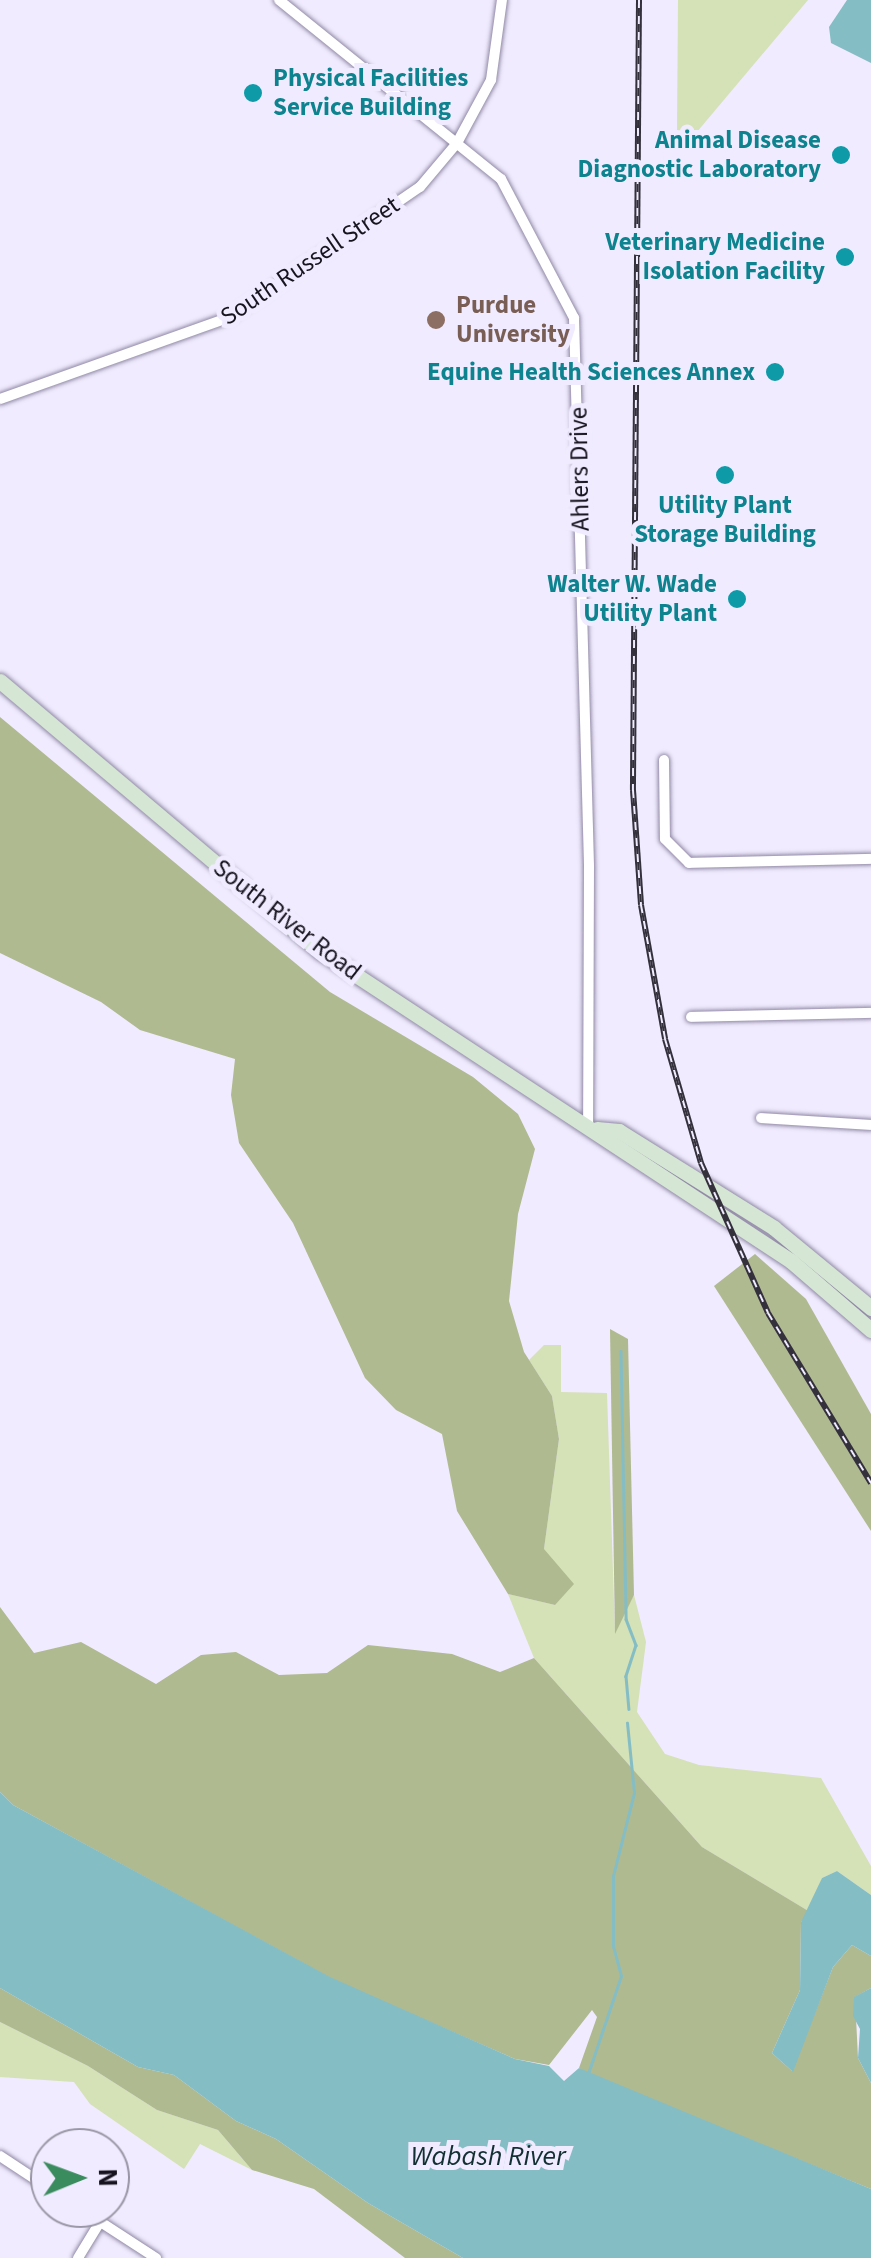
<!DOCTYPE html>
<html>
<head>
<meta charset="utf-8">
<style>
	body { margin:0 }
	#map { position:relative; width:871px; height:2258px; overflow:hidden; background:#f0ebfe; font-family:"Source Sans 3",sans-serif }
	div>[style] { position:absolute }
	.green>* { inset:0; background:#d5e1b6 }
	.forest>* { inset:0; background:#afba91 }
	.water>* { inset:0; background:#85bdc4 }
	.stream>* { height:2.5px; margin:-1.25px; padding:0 1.25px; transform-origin:1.25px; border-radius:1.25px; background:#85bdc4 }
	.roads { filter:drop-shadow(0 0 2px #9088a5) drop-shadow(0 0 2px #9088a5) }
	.minor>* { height:10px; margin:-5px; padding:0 5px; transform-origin:5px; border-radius:5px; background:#fff }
	.secondary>* { height:15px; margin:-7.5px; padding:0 7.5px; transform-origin:7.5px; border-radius:7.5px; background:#d5e6d4 }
	.rail>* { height:6px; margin-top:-3px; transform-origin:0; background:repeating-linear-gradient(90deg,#f0ebfe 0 8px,#34303c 0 16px); box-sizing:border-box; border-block:2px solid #34303c }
	.dots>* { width:28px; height:28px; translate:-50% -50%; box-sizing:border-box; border:5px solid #f0ebfe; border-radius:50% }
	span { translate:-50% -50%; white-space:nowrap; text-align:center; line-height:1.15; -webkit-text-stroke:10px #f0ebfe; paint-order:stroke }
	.culture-label { font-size:25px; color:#0d838f; font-weight:700 }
	.left { translate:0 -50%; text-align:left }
	.right { translate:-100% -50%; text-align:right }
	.street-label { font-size:25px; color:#17141f }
	.education-label { font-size:25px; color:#785e54; font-weight:700 }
	.water-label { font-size:28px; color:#122f33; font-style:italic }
	.north { position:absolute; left:30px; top:2128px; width:100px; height:100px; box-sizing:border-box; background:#f0ebfe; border:2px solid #9995a5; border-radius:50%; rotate:89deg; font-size:28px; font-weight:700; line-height:40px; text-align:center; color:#17141f }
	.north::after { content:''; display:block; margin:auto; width:35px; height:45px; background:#3a8c5e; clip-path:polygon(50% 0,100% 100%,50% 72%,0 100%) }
</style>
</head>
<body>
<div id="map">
	<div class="green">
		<i style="clip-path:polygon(678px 0,808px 0,691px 139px,677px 133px)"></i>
		<i style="clip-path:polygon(544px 1345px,561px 1345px,561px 1392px,607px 1393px,615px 1631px,634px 1595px,646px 1642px,637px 1712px,665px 1754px,699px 1765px,821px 1778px,871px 1866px,871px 1895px,837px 1871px,822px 1878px,810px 1912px,702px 1847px,534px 1658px,508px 1594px,555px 1605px,544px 1549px,559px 1439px,552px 1396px,529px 1360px)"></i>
		<i style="clip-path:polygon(0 2022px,88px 2066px,157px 2110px,218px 2130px,252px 2170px,200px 2144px,184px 2169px,90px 2104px,74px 2082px,0 2077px)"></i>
	</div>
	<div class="forest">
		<i style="clip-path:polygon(0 717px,330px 992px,473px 1077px,518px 1114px,535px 1149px,518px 1214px,509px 1301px,524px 1352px,552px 1396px,559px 1439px,544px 1549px,574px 1584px,555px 1605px,508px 1594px,457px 1511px,442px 1434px,396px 1410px,365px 1378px,293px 1223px,239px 1143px,231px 1095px,235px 1059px,140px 1030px,101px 1002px,0 953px)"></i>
		<i style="clip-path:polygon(755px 1254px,806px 1299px,871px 1414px,871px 1531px,714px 1286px)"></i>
		<i style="clip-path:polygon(610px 1329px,628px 1339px,634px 1595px,615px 1634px)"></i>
		<i style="clip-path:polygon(0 1607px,34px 1653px,81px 1642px,156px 1684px,201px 1655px,236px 1652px,279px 1675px,327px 1673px,368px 1645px,452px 1654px,500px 1672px,534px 1658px,702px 1847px,810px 1912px,801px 1922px,800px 1990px,772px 2053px,792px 2071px,833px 1967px,852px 1945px,871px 1956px,871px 1988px,855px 1997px,858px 2058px,871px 2083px,871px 2189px,588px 2074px,579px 2068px,597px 2017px,592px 2010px,549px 2065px,515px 2059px,336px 1981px,13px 1805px,0 1792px)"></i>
		<i style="clip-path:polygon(0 1988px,138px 2067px,174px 2075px,236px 2121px,276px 2139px,368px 2203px,463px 2258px,405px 2258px,314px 2189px,252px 2170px,218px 2130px,157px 2110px,88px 2066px,0 2022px)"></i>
	</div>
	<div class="water">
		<i style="clip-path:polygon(847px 0,871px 0,871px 63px,831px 43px,829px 27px)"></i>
		<i style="clip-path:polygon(0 1792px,13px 1805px,330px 1977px,515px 2059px,549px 2066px,564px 2081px,579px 2068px,871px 2189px,871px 2258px,463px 2258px,368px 2203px,276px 2139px,236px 2121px,174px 2075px,138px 2067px,0 1988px)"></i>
		<i style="clip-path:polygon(837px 1871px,871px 1895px,871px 1956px,852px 1945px,833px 1967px,793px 2072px,772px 2053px,800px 1990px,801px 1922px,822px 1878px)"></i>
		<i style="clip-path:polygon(871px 1988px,871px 2083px,858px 2058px,860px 2029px,853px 2016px,854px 1997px)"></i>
	</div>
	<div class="stream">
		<i style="left:621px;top:1351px;width:268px;rotate:88.9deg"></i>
		<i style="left:626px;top:1619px;width:28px;rotate:69deg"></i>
		<i style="left:636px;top:1645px;width:33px;rotate:108deg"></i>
		<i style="left:626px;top:1676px;width:33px;rotate:85deg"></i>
		<i style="left:588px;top:2074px;width:103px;rotate:-71.4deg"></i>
		<i style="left:621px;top:1976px;width:30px;rotate:-105deg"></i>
		<i style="left:613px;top:1947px;width:71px;rotate:-90deg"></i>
		<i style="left:613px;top:1876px;width:86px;rotate:-75.8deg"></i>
		<i style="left:634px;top:1793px;width:70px;rotate:-95.7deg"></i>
	</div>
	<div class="roads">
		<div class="minor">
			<i style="left:279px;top:0;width:285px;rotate:38.9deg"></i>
			<i style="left:501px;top:179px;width:157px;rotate:62.3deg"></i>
			<i style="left:574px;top:318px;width:549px;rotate:88.43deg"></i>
			<i style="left:589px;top:867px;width:256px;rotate:90.2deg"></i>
			<i style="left:0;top:399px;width:244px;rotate:-19.6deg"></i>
			<i style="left:230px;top:317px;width:230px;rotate:-34.4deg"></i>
			<i style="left:420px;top:187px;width:57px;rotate:-49.9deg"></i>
			<i style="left:457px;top:143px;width:72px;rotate:-61.6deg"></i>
			<i style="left:491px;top:80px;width:81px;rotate:-82.2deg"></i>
			<i style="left:664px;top:760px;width:79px;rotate:89.3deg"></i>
			<i style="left:665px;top:839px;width:34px;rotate:45deg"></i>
			<i style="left:689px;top:863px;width:182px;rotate:-1.3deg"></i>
			<i style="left:691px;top:1017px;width:180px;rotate:-1.3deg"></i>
			<i style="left:761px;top:1118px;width:110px;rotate:3.6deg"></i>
			<i style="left:0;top:2156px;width:60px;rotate:33.4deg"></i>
			<i style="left:79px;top:2208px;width:92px;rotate:33deg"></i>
			<i style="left:78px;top:2258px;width:42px;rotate:-58.6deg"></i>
		</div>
		<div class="secondary">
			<i style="left:0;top:681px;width:420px;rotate:40.2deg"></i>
			<i style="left:321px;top:952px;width:562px;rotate:33.32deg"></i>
			<i style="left:791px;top:1261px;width:106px;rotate:40.8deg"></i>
			<i style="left:597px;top:1129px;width:22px;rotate:5deg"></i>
			<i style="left:619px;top:1131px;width:183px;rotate:32deg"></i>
			<i style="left:774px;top:1228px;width:126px;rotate:39.5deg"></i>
		</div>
	</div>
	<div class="rail">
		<i style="left:639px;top:0;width:790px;rotate:90.44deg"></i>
		<i style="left:633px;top:790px;width:115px;rotate:86deg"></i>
		<i style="left:641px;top:905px;width:136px;rotate:79.8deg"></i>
		<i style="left:665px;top:1039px;width:129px;rotate:73.8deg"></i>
		<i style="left:701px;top:1163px;width:164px;rotate:65.9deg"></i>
		<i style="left:768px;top:1313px;width:199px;rotate:58.8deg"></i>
	</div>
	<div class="dots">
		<i style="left:253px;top:93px;background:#0f9aa8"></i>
		<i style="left:841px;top:155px;background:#0f9aa8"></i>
		<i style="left:845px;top:257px;background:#0f9aa8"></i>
		<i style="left:436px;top:320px;background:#8d6e63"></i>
		<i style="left:775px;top:372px;background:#0f9aa8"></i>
		<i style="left:725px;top:475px;background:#0f9aa8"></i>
		<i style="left:737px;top:599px;background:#0f9aa8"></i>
	</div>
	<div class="culture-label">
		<span class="left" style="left:273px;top:93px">Physical Facilities<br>Service Building</span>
		<span class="right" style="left:821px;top:155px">Animal Disease<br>Diagnostic Laboratory</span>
		<span class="right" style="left:825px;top:257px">Veterinary Medicine<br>Isolation Facility</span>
		<span class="right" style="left:755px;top:372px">Equine Health Sciences Annex</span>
		<span style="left:725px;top:520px">Utility Plant<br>Storage Building</span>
		<span class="right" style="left:717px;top:599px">Walter W. Wade<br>Utility Plant</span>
	</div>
	<div class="street-label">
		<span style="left:310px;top:261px;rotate:-34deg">South Russell Street</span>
		<span style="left:580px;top:469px;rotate:-91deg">Ahlers Drive</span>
		<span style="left:287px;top:920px;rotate:38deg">South River Road</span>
	</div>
	<div class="education-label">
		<span class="left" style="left:456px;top:320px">Purdue<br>University</span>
	</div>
	<div class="water-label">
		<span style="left:488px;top:2156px">Wabash River</span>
	</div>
	<div class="north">N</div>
</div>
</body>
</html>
